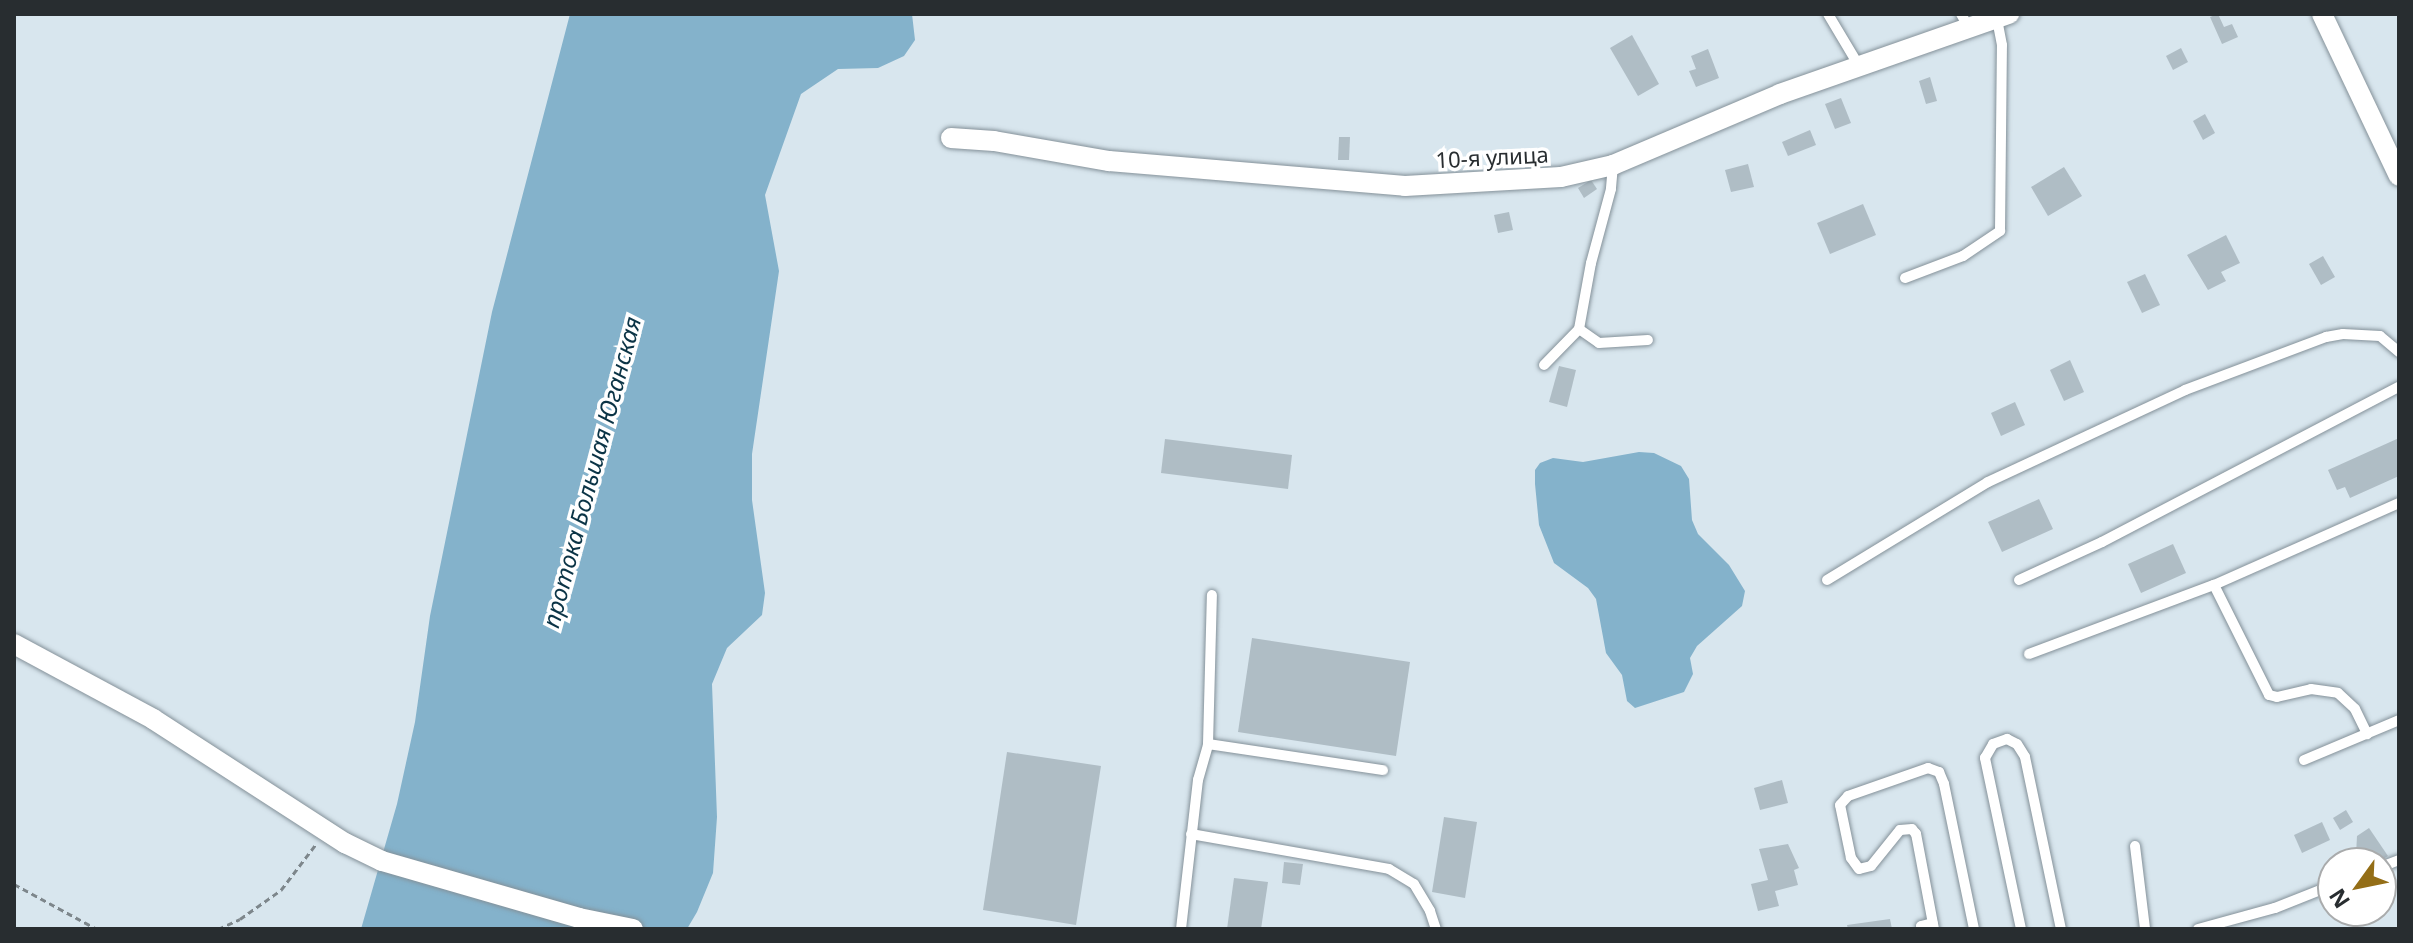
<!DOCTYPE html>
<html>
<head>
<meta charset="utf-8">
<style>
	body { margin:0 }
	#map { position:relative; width:2413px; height:943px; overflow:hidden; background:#d8e6ee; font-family:"Noto Sans",sans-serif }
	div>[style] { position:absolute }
	.water>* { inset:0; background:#84b2cb }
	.building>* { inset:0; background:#afbdc5 }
	.path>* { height:3px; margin-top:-1.5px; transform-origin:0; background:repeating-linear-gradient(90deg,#7d868b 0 6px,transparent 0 10px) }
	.roads { filter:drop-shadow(0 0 2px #849199) drop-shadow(0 0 2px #849199) }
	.lane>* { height:10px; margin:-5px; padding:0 5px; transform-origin:5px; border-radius:5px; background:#fff }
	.street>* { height:20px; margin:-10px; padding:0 10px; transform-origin:10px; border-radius:10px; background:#fff }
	span { translate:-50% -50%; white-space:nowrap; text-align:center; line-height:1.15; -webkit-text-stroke:7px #fff; paint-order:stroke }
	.street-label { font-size:22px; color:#282d30 }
	.water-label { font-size:24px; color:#0b3446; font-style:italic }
	.frame { position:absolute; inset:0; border:16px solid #282d30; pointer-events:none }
	.north { position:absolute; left:2317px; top:847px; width:80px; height:80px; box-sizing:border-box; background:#fff; border:2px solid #a9abac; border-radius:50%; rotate:237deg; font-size:22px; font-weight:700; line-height:32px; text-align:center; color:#282d30 }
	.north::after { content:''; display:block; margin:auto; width:28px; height:36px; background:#946e17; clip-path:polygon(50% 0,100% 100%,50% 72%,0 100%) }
</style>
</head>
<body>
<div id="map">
	<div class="water">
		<i style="clip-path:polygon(570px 14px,912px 14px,915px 40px,904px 56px,878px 68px,838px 69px,801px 94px,765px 195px,779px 271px,752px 454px,752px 500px,765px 593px,762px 615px,727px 648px,712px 684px,717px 817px,713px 873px,697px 912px,687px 929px,361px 929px,397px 804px,415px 722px,430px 616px,492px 312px)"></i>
		<i style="clip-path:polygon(1639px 452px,1654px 453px,1681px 466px,1689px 479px,1692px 520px,1698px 534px,1729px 565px,1745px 591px,1742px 606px,1697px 646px,1690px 658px,1693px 674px,1684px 692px,1635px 708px,1627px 701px,1622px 675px,1606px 653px,1596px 599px,1588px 588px,1554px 563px,1539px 525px,1535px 484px,1535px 470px,1540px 463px,1553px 458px,1583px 462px)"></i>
	</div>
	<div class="building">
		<i style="clip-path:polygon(2218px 14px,2224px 27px,2232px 24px,2238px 37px,2222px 44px,2210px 17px)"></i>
		<i style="clip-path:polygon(1632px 35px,1659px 84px,1638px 96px,1610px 48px)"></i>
		<i style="clip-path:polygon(2181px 48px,2188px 62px,2173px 70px,2166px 56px)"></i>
		<i style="clip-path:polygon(1708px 49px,1719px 78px,1696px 87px,1689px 71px,1696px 69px,1691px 56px)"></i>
		<i style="clip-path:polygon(1930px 77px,1937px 101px,1926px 104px,1919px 81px)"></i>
		<i style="clip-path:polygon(1841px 98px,1851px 123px,1835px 129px,1825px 104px)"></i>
		<i style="clip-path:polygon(2205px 114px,2215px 133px,2203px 140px,2193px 121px)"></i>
		<i style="clip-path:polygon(1810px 130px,1816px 145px,1788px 156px,1782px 142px)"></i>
		<i style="clip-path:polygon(1339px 137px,1350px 137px,1349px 160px,1338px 160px)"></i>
		<i style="clip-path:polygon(1748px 164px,1754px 187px,1731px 192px,1725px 170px)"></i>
		<i style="clip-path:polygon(2064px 167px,2082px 196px,2048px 216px,2031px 187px)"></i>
		<i style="clip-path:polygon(1591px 180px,1597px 189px,1584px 198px,1578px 188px)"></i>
		<i style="clip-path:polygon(1863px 204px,1876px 235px,1830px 254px,1817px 223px)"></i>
		<i style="clip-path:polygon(1509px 212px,1513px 230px,1498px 233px,1494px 215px)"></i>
		<i style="clip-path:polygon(2226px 235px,2240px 263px,2221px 272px,2226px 281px,2208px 290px,2187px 255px)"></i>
		<i style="clip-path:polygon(2323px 256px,2335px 277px,2321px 285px,2309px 264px)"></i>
		<i style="clip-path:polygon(2145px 274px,2160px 305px,2142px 313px,2127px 282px)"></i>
		<i style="clip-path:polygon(2070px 360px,2084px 392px,2064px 401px,2050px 370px)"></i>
		<i style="clip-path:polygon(1559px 366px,1576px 370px,1567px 407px,1549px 402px)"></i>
		<i style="clip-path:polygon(2015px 402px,2025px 425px,2001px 436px,1991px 413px)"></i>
		<i style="clip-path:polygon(2399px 438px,2399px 476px,2350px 498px,2345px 487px,2337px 490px,2328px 470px)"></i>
		<i style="clip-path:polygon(1165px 439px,1292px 455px,1288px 489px,1161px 473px)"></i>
		<i style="clip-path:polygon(2039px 499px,2053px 529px,2002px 552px,1988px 522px)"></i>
		<i style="clip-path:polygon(2173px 544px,2186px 573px,2141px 593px,2128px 564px)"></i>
		<i style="clip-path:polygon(1252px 638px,1410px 662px,1396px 756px,1238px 732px)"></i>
		<i style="clip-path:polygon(1007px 752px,1101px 766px,1076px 925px,983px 910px)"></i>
		<i style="clip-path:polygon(1782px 780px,1788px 803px,1760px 810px,1754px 788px)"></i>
		<i style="clip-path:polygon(2346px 810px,2353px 822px,2340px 830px,2333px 818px)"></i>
		<i style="clip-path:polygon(1444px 817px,1477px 822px,1465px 898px,1432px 892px)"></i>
		<i style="clip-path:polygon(2322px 822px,2330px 840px,2302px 853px,2294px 835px)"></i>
		<i style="clip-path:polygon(2369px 828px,2388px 856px,2376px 863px,2364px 863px,2356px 855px,2357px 836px)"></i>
		<i style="clip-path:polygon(1788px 844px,1799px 868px,1794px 870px,1798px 885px,1775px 891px,1779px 906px,1758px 911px,1751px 884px,1768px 880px,1759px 849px)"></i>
		<i style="clip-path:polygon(1284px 862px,1303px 864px,1300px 885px,1282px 883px)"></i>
		<i style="clip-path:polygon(1234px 878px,1268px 882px,1261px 929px,1227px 929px)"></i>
		<i style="clip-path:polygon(1890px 919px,1892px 929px,1848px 929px,1847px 925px)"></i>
	</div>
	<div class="path">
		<i style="left:14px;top:884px;width:94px;rotate:28.5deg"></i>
		<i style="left:218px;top:929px;width:24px;rotate:-24deg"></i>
		<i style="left:240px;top:919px;width:50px;rotate:-35.3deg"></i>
		<i style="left:281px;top:890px;width:58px;rotate:-52.7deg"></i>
	</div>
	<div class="roads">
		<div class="lane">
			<i style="left:1828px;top:14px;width:61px;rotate:59.2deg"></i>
			<i style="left:1961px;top:14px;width:16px;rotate:60deg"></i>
			<i style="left:1613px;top:165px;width:24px;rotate:95deg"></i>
			<i style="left:1611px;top:189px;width:77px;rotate:105.1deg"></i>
			<i style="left:1591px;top:263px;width:67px;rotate:100.3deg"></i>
			<i style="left:1579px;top:329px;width:24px;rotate:35deg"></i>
			<i style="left:1599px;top:343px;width:49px;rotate:-3.5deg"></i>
			<i style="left:1905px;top:278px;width:62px;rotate:-20.8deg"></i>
			<i style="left:1963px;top:256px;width:45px;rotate:-34deg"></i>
			<i style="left:2000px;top:231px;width:186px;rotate:-89.4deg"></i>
			<i style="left:2002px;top:45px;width:26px;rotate:-101deg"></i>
			<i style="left:1544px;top:365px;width:50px;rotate:-45.8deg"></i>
			<i style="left:1827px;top:580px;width:188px;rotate:-31.3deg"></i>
			<i style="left:1988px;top:482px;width:217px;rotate:-25deg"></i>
			<i style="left:2185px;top:390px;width:151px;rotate:-20.6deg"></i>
			<i style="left:2326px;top:337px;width:17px;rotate:-10deg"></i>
			<i style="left:2343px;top:334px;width:37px;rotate:3deg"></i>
			<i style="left:2380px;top:336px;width:25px;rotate:40deg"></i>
			<i style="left:2019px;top:580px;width:91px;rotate:-24.6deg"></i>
			<i style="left:2102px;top:542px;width:335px;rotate:-27.6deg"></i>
			<i style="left:2214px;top:585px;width:123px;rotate:63.4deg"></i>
			<i style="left:2269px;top:695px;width:8px;rotate:14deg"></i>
			<i style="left:2277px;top:697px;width:35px;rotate:-13deg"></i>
			<i style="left:2311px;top:689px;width:27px;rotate:8deg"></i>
			<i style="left:2338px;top:693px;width:23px;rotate:43deg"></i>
			<i style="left:2355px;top:709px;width:28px;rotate:64deg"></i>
			<i style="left:2029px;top:654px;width:197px;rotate:-20.5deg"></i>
			<i style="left:2214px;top:585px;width:202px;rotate:-23.9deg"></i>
			<i style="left:1208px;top:744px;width:177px;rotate:8.5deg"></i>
			<i style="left:2304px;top:760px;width:103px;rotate:-22.8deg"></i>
			<i style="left:1191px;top:834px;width:201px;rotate:10deg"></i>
			<i style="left:1389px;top:869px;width:29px;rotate:31deg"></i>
			<i style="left:1414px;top:884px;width:31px;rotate:59deg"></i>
			<i style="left:1430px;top:911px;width:19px;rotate:72deg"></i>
			<i style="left:2135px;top:846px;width:84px;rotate:83.1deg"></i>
			<i style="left:2381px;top:867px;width:19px;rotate:-21deg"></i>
			<i style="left:1181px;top:929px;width:150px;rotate:-83.5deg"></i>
			<i style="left:1198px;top:780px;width:37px;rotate:-74deg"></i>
			<i style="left:1208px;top:744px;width:149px;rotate:-88.5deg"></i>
			<i style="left:1922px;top:929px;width:3px;rotate:-108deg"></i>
			<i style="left:1921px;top:926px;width:12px;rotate:-14deg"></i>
			<i style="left:1934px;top:929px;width:97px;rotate:-100.7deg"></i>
			<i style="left:1916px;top:834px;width:6px;rotate:-129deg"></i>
			<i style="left:1912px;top:829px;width:12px;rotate:175deg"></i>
			<i style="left:1900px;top:830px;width:46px;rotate:128.9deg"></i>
			<i style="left:1871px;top:866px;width:12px;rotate:166deg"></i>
			<i style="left:1859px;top:869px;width:14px;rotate:-126deg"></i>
			<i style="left:1851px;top:858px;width:54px;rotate:-101.7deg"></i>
			<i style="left:1840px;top:805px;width:12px;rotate:-48deg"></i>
			<i style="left:1848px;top:796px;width:85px;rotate:-19.3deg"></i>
			<i style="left:1928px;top:768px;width:12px;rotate:20deg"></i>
			<i style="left:1939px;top:772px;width:13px;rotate:67deg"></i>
			<i style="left:1944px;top:784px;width:148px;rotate:78.3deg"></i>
			<i style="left:2021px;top:929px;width:175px;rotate:-101.9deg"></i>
			<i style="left:1985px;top:758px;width:16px;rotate:-60deg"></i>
			<i style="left:1993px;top:744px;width:15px;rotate:-20deg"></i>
			<i style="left:2007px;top:739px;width:11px;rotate:27deg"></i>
			<i style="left:2017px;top:744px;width:15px;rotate:58deg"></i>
			<i style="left:2025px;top:757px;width:176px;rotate:78.2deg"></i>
			<i style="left:2198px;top:929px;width:80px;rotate:-15.3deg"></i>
			<i style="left:2275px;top:908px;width:62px;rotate:-21.6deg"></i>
		</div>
		<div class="street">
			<i style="left:2322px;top:14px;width:179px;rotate:64.6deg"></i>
			<i style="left:951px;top:138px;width:43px;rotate:4deg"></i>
			<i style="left:994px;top:141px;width:117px;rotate:9.9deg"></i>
			<i style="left:1109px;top:161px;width:297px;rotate:4.8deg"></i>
			<i style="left:1405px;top:186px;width:156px;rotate:-3.3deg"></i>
			<i style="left:1561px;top:177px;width:53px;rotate:-13deg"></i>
			<i style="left:1613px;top:165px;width:181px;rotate:-23deg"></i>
			<i style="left:1780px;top:94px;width:243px;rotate:-19.3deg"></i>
			<i style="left:14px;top:644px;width:158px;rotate:28.3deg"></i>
			<i style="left:153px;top:719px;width:229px;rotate:32.9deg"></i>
			<i style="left:345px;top:843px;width:41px;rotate:25.9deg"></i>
			<i style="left:382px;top:861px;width:205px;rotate:16.1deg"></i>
			<i style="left:579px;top:918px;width:55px;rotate:11.5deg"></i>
		</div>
	</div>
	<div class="street-label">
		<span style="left:1492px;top:157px;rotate:-3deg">10-я улица</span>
	</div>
	<div class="water-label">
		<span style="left:591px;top:472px;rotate:-75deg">протока Большая Юганская</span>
	</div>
	<div class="frame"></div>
	<div class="north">N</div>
</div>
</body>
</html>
